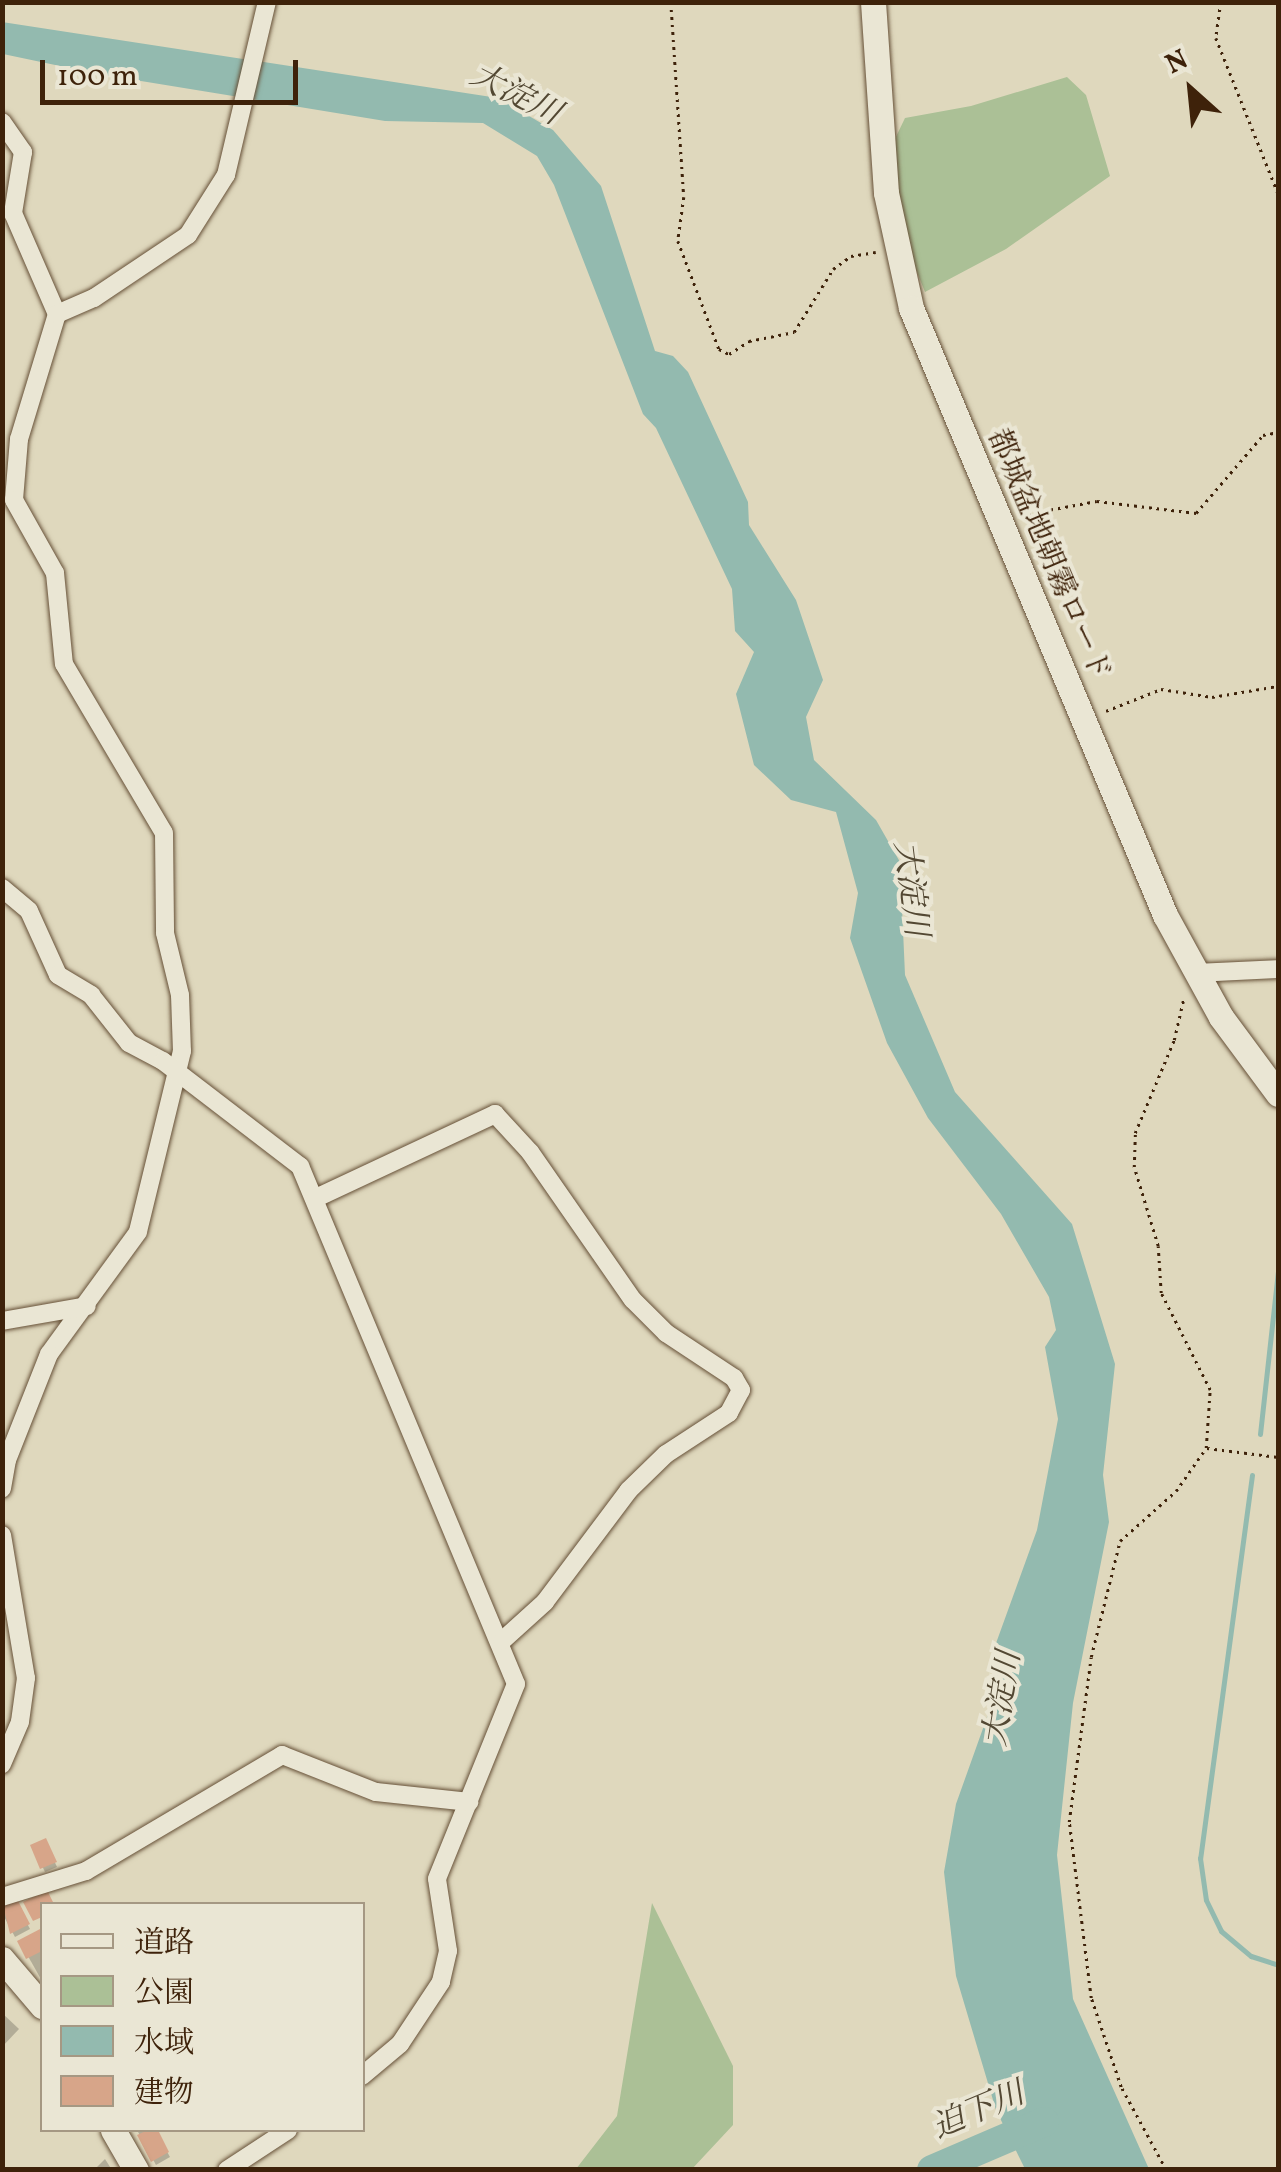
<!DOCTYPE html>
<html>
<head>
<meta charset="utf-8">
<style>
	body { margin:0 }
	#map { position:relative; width:1281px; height:2172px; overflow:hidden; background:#dfd8bd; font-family:Vollkorn,"Noto Serif JP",serif }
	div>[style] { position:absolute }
	.green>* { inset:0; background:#abc096 }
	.water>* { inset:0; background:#93baaf }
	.shadow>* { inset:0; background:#0003 }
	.stream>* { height:5px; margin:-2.5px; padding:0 2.5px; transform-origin:2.5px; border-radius:2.5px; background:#93baaf }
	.river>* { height:30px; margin:-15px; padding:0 15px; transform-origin:15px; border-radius:15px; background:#93baaf }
	.building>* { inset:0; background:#d7a589 }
	.path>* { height:2.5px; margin-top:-1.25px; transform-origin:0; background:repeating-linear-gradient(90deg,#3e220a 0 2.5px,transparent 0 7.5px) }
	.roads { filter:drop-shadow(0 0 2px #665037) drop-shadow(0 0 2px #665037) }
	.street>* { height:18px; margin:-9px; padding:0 9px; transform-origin:9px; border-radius:9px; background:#eae6d4 }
	.secondary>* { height:25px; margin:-12.5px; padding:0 12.5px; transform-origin:12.5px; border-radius:12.5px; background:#eae6d4 }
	span { translate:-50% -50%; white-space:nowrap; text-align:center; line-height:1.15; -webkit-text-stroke:8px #eae6d4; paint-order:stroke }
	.street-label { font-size:30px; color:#3e220a }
	.water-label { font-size:32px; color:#534833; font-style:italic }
	.frame { position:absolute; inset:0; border:5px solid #3e220a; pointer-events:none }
	.legend { position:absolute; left:40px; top:1902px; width:325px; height:230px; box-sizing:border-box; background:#eae6d4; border:2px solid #a59883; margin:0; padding:12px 18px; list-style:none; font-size:30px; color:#3e220a }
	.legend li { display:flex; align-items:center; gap:20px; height:50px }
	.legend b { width:50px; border:2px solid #a59883 }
	.north { position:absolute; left:1141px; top:40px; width:100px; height:100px; -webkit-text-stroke:8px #eae6d4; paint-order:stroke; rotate:333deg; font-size:28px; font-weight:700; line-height:40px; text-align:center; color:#3e220a }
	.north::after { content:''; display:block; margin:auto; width:35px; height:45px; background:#3e220a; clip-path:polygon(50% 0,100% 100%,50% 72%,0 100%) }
	.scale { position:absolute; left:40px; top:60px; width:258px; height:45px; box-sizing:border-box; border:5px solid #3e220a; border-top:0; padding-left:12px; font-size:30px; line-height:35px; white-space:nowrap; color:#3e220a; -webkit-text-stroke:8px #eae6d4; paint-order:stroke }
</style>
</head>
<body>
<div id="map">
	<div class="green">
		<i style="clip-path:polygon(1067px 77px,1086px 95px,1110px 176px,1006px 249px,925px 292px,904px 240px,893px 143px,905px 118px,971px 106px)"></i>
		<i style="clip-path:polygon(652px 1903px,733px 2066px,733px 2125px,692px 2169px,576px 2169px,617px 2116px)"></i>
	</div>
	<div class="water">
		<i style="clip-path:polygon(2px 22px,498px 98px,553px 130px,601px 186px,655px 351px,673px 356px,688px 372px,748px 502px,749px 525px,796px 600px,823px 680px,806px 717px,814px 760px,876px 820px,900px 862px,905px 975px,955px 1092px,1072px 1224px,1115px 1364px,1103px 1475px,1109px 1522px,1073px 1703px,1057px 1855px,1073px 1999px,1149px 2169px,1025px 2169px,996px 2110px,956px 1976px,944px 1872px,956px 1804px,991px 1706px,995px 1646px,1037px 1530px,1058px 1419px,1045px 1347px,1056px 1330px,1049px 1297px,1001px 1214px,928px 1118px,887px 1043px,850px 938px,858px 893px,836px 812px,791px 800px,754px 765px,736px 694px,754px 652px,735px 631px,732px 589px,656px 428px,643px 414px,554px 185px,537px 156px,483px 123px,385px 121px,98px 74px,3px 54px)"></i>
	</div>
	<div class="shadow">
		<i style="clip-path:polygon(45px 1841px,57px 1867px,45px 1872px,33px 1847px)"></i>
		<i style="clip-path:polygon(14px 1898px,30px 1929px,15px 1937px,2px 1913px,2px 1904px)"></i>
		<i style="clip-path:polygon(42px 1931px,42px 1981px,20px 1942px)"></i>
		<i style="clip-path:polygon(2px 2013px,19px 2029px,2px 2047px)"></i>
		<i style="clip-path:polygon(137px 2130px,155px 2130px,170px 2157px,156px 2165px)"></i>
		<i style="clip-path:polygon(105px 2159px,112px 2170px,94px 2170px)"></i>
	</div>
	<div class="stream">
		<i style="left:1260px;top:1434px;width:163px;rotate:-83.7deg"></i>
		<i style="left:1252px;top:1475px;width:387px;rotate:97.7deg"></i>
		<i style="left:1200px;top:1858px;width:42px;rotate:81.9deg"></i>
		<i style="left:1206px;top:1900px;width:34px;rotate:64deg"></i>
		<i style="left:1221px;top:1931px;width:39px;rotate:40deg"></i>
		<i style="left:1251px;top:1956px;width:28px;rotate:18deg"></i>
	</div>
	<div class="river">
		<i style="left:932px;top:2170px;width:122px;rotate:-23.2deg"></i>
	</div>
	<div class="building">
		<i style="clip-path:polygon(46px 1838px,57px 1862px,40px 1869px,30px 1845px)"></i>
		<i style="clip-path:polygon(47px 1890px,54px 1904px,42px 1904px,42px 1917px,33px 1921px,23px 1902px)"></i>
		<i style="clip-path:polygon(15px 1895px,30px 1924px,10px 1934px,2px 1901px)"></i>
		<i style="clip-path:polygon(42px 1928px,42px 1951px,26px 1959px,17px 1941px)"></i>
		<i style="clip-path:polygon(148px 2130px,158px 2130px,169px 2152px,151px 2162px,137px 2135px)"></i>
	</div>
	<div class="path">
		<i style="left:671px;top:2px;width:195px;rotate:86.2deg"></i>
		<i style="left:684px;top:197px;width:44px;rotate:97.8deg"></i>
		<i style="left:678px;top:241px;width:116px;rotate:69.2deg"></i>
		<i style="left:719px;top:349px;width:11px;rotate:27deg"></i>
		<i style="left:729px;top:354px;width:24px;rotate:-33deg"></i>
		<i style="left:749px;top:341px;width:46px;rotate:-11.3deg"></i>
		<i style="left:794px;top:332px;width:74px;rotate:-58.2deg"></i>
		<i style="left:833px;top:269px;width:22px;rotate:-36deg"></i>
		<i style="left:851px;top:256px;width:25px;rotate:-9deg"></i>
		<i style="left:1221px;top:2px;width:36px;rotate:98deg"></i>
		<i style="left:1216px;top:38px;width:167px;rotate:68.2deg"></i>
		<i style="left:1021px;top:515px;width:77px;rotate:-10.4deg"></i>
		<i style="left:1097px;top:501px;width:100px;rotate:6.9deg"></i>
		<i style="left:1196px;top:513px;width:103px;rotate:-49.3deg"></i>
		<i style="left:1263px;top:435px;width:15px;rotate:-11deg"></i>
		<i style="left:1106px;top:711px;width:59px;rotate:-21.8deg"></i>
		<i style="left:1161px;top:689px;width:52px;rotate:8.9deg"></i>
		<i style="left:1212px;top:697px;width:67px;rotate:-9.5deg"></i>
		<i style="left:1207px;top:1448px;width:72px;rotate:7.2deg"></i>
		<i style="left:1166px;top:2170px;width:94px;rotate:-118.5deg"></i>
		<i style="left:1121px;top:2087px;width:94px;rotate:-108.6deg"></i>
		<i style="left:1091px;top:1998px;width:177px;rotate:-97.1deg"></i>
		<i style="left:1069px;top:1822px;width:166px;rotate:-82.4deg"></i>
		<i style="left:1091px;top:1657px;width:120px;rotate:-76deg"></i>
		<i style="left:1120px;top:1541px;width:75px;rotate:-41.8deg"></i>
		<i style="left:1176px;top:1491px;width:52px;rotate:-55.1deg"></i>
		<i style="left:1206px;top:1448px;width:58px;rotate:-86.1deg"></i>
		<i style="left:1210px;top:1390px;width:109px;rotate:-116.8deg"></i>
		<i style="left:1161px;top:1293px;width:47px;rotate:-93.7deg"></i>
		<i style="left:1158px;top:1246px;width:83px;rotate:-106.9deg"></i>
		<i style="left:1134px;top:1167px;width:34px;rotate:-88deg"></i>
		<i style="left:1135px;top:1133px;width:101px;rotate:-67.2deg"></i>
		<i style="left:1174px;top:1040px;width:44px;rotate:-76.9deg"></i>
	</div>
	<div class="roads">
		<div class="street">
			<i style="left:2px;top:122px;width:37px;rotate:55deg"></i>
			<i style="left:23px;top:152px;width:62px;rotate:99.3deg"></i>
			<i style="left:13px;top:213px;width:110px;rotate:66.5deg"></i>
			<i style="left:57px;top:314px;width:131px;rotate:106.9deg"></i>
			<i style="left:19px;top:439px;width:61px;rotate:94.7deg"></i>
			<i style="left:14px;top:500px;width:84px;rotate:60.7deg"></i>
			<i style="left:55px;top:573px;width:91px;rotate:84.4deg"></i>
			<i style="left:64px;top:664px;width:196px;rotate:59.4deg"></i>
			<i style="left:164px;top:833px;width:100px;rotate:89.4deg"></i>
			<i style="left:165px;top:933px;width:64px;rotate:76.4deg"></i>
			<i style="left:180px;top:995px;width:56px;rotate:88deg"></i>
			<i style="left:182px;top:1051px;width:186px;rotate:103.7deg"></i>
			<i style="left:138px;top:1232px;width:151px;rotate:126.1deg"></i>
			<i style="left:49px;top:1354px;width:114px;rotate:111.6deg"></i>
			<i style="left:7px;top:1460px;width:29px;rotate:100deg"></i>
			<i style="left:57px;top:314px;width:40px;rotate:-23.4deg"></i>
			<i style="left:94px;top:298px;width:113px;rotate:-33.8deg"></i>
			<i style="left:188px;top:235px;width:71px;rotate:-57.7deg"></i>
			<i style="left:226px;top:175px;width:178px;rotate:-76.7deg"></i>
			<i style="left:2px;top:888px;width:35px;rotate:40deg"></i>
			<i style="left:29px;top:911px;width:70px;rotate:65.6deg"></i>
			<i style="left:58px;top:975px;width:39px;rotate:31deg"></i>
			<i style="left:91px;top:995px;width:61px;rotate:51.6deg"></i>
			<i style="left:129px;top:1043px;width:38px;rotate:28deg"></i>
			<i style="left:163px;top:1061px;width:173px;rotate:37.5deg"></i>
			<i style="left:300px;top:1166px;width:561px;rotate:67.36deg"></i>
			<i style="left:516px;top:1684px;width:210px;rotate:112.1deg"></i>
			<i style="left:437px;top:1879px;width:73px;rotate:81.3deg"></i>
			<i style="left:448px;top:1951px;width:32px;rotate:103deg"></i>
			<i style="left:441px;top:1982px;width:74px;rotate:123.5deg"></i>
			<i style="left:400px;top:2044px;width:50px;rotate:139.9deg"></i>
			<i style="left:1194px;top:973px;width:84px;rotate:-2.7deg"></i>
			<i style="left:316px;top:1198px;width:198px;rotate:-25.1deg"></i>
			<i style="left:495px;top:1114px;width:52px;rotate:47.4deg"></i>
			<i style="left:530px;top:1152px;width:180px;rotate:55.2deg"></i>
			<i style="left:633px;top:1300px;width:47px;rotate:45deg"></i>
			<i style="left:666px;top:1333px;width:82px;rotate:33.5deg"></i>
			<i style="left:734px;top:1378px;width:14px;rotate:60deg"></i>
			<i style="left:741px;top:1390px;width:26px;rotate:118deg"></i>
			<i style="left:729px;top:1413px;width:75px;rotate:146.9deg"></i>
			<i style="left:666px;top:1454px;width:52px;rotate:135.8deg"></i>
			<i style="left:629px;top:1490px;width:140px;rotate:126.9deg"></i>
			<i style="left:545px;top:1602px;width:57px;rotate:137.9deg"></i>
			<i style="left:2px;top:1321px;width:86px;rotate:-10deg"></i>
			<i style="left:2px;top:1535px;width:145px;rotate:80.5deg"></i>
			<i style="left:26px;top:1678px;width:44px;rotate:97.8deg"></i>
			<i style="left:20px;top:1722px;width:46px;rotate:113.2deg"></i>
			<i style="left:2px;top:1897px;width:88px;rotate:-17.2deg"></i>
			<i style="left:86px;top:1871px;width:228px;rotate:-30.6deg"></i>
			<i style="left:282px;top:1755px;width:101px;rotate:21.5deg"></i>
			<i style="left:376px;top:1792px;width:94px;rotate:6.1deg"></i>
			<i style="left:227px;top:2170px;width:73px;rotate:-33.3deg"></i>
		</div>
		<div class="secondary">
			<i style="left:873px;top:2px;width:191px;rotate:86.1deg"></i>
			<i style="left:886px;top:193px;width:118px;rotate:77.7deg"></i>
			<i style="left:911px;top:308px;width:658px;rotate:67.29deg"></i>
			<i style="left:1165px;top:915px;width:116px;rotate:61.2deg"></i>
			<i style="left:1221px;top:1017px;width:96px;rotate:53.5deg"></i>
			<i style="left:2px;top:1959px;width:62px;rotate:49.6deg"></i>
			<i style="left:113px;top:2130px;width:46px;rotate:60.1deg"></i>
		</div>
	</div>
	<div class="street-label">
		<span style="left:1048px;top:555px;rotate:67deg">都城盆地朝霧ロード</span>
	</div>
	<div class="water-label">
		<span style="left:515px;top:96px;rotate:27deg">大淀川</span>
		<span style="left:909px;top:889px;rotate:83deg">大淀川</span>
		<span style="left:1004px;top:1699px;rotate:-81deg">大淀川</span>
		<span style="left:979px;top:2112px;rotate:-23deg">迫下川</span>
	</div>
	<div class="frame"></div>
	<ul class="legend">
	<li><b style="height:12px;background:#eae6d4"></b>道路</li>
	<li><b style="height:28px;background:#abc096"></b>公園</li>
	<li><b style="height:28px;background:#93baaf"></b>水域</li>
	<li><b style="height:28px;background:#d7a589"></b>建物</li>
	</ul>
	<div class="north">N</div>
	<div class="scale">100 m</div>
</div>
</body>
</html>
